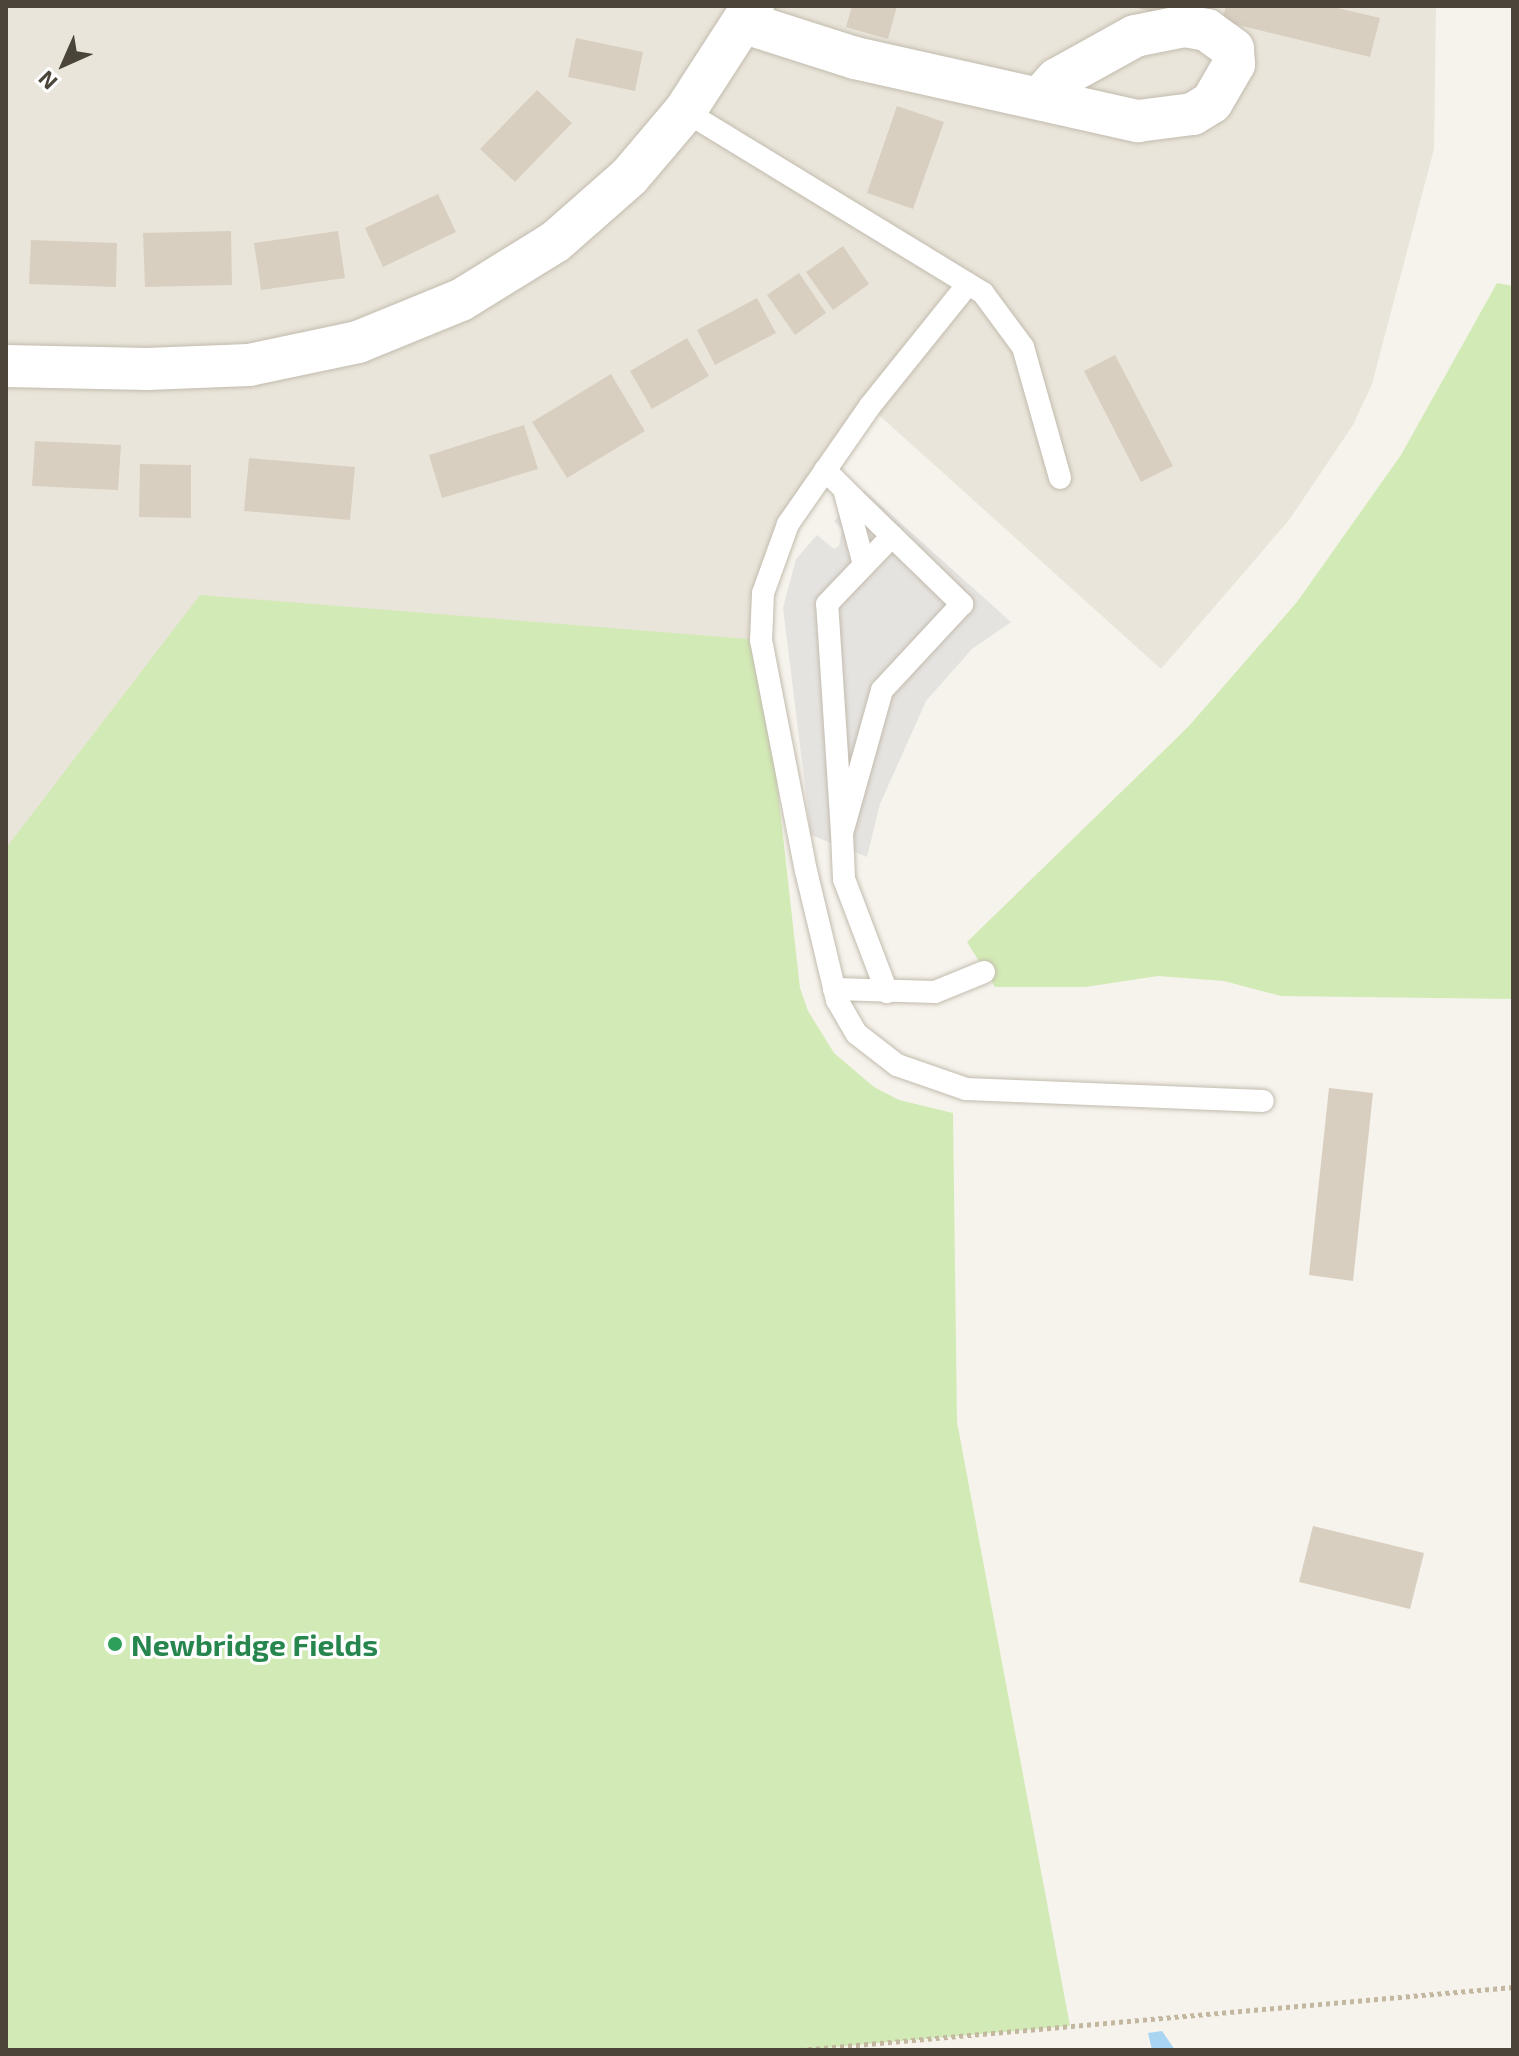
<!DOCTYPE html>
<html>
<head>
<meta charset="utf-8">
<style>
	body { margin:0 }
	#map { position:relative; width:1519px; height:2056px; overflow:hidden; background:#f6f3ec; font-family:"Exo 2",sans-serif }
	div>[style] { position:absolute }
	.residential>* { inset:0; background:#eae5da }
	.green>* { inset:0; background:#d2eab5 }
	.parking>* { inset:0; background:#e5e3e0 }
	.water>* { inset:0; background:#a9d4f2 }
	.building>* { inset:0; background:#d8cfc1 }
	.path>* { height:5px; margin-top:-2.5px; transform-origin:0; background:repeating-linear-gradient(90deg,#c4b79f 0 4px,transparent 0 8px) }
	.roads { filter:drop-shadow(0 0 2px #c2bbae) drop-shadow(0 0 2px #c2bbae) }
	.lane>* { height:22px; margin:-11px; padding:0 11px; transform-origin:11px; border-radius:11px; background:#fff }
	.street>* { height:42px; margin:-21px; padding:0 21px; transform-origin:21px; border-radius:21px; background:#fff }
	.dots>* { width:22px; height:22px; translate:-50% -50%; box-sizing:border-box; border:4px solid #fff; border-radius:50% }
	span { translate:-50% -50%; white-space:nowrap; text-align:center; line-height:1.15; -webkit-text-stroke:6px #fff; paint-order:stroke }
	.leisure-label { font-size:30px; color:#27864d; font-weight:700 }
	.left { translate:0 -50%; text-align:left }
	.frame { position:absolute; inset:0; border:8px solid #4b4439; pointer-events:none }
	.north { position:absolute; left:24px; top:24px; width:80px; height:80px; -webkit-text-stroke:6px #fff; paint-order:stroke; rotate:225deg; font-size:22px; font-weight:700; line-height:32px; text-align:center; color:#4b4439 }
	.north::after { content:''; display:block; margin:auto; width:28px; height:36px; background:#4b4439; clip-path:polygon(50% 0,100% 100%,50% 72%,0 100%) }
</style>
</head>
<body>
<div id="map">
	<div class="residential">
		<i style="clip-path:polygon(6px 6px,1436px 6px,1434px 149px,1372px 384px,1353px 425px,1289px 520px,1161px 669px,870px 407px,788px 524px,761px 640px,6px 848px)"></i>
	</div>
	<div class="green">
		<i style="clip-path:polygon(1497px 283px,1513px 286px,1513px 999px,1281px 996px,1224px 981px,1158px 976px,1085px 987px,995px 987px,967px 942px,1188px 727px,1297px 602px,1401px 455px)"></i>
		<i style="clip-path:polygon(200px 595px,761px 640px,800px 988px,808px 1011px,834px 1053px,874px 1087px,899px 1100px,953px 1113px,957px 1422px,1070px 2026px,801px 2050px,6px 2050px,6px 848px)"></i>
	</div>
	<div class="parking">
		<i style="clip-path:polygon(864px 490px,1011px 622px,972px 649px,926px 701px,880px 804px,867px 857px,811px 835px,783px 608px,796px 559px,817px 535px,834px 549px,839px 546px,842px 529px,834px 521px)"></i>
	</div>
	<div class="water">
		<i style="clip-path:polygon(1162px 2031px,1175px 2050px,1152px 2050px,1148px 2033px)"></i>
	</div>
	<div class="building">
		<i style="clip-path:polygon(852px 6px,897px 6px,888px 39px,846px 27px)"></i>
		<i style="clip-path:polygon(1130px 6px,1213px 6px,1208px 27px)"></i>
		<i style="clip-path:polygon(1226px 6px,1329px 6px,1380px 18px,1370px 57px,1222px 21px)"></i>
		<i style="clip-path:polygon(576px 38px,643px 52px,635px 91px,568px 77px)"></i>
		<i style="clip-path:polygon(537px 90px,572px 123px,515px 182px,480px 149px)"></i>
		<i style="clip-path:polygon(897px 106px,944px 122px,913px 209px,867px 193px)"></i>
		<i style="clip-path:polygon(438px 194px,456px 232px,383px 267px,365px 228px)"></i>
		<i style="clip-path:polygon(231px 231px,232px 285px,145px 287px,143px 233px)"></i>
		<i style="clip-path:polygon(338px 231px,345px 278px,261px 290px,254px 243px)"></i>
		<i style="clip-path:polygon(31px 240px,117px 243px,116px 287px,29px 284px)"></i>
		<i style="clip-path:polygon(843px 246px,869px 284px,833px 310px,806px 272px)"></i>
		<i style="clip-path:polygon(799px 273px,826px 313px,795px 335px,767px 295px)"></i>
		<i style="clip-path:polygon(757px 298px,776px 333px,715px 365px,697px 330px)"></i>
		<i style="clip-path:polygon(687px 338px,709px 376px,652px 409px,630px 371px)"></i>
		<i style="clip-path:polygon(1115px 355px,1173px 466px,1141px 482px,1084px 371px)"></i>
		<i style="clip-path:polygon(611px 374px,645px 431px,567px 478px,532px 422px)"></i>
		<i style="clip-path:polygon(524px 425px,538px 469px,442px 498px,429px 455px)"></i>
		<i style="clip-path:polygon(35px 441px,121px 445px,118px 490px,32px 486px)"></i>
		<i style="clip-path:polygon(249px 458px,355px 467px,350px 520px,244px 511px)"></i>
		<i style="clip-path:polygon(140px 464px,191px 465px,191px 518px,139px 517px)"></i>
		<i style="clip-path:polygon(1329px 1088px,1373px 1093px,1353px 1281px,1309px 1275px)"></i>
		<i style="clip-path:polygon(1313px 1526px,1424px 1553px,1410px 1609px,1299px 1582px)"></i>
	</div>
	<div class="path">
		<i style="left:800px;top:2050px;width:716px;rotate:-5.05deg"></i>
	</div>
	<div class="roads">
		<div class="lane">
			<i style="left:685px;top:111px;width:349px;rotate:31.4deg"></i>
			<i style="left:983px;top:293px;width:67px;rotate:53.5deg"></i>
			<i style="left:1023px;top:347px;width:136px;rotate:74.2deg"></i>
			<i style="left:968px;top:284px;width:156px;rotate:128.8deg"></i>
			<i style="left:870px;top:406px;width:144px;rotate:124.8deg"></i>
			<i style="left:788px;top:524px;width:73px;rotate:109.9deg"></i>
			<i style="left:763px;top:593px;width:47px;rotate:92.4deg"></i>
			<i style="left:761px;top:640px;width:235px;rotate:79deg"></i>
			<i style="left:806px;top:871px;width:133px;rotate:76.5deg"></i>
			<i style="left:837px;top:1000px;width:39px;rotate:60deg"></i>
			<i style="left:857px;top:1034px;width:51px;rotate:37.8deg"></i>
			<i style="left:897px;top:1065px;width:73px;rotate:19.2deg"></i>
			<i style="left:966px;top:1089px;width:297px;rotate:2.3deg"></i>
			<i style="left:825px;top:470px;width:28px;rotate:45deg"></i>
			<i style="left:845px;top:490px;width:66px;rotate:44.4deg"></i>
			<i style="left:892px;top:536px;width:98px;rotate:44.2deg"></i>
			<i style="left:962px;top:604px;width:117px;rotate:132.9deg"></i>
			<i style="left:882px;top:690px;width:148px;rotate:105.6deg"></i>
			<i style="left:842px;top:833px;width:229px;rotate:-93.7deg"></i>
			<i style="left:827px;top:604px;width:94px;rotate:-46.3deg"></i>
			<i style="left:845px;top:493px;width:74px;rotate:75.2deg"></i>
			<i style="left:842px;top:833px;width:46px;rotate:87.5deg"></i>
			<i style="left:844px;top:879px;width:121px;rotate:69.2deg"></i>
			<i style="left:834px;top:989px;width:101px;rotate:1.7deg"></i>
			<i style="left:935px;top:992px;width:53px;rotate:-22.2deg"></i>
		</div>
		<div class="street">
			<i style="left:745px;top:23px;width:115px;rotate:17.7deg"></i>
			<i style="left:855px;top:58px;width:290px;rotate:12.6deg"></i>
			<i style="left:1138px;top:121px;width:55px;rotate:-7.3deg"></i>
			<i style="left:1193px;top:114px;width:22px;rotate:-32deg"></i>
			<i style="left:1212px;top:102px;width:44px;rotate:-59.9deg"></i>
			<i style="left:1234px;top:64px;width:15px;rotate:-94deg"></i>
			<i style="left:1233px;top:49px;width:32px;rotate:-144deg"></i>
			<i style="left:1207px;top:30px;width:22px;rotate:-170deg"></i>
			<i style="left:1185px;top:26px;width:51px;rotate:168.7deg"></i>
			<i style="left:1135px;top:36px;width:89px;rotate:151.1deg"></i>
			<i style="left:1057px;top:79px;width:24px;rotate:132deg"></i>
			<i style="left:6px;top:366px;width:141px;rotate:1.2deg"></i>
			<i style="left:147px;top:369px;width:102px;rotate:-2.2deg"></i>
			<i style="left:249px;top:365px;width:111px;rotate:-11.9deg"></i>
			<i style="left:358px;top:342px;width:111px;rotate:-22.2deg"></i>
			<i style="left:461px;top:300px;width:110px;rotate:-31.7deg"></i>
			<i style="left:555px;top:242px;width:98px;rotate:-41.3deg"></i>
			<i style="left:629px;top:177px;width:87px;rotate:-49.7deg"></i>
			<i style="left:685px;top:111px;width:125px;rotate:-57.1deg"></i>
		</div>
	</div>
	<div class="dots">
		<i style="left:115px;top:1644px;background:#2e9e5b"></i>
	</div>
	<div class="leisure-label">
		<span class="left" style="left:131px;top:1644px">Newbridge Fields</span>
	</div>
	<div class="frame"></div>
	<div class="north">N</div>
</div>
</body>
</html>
